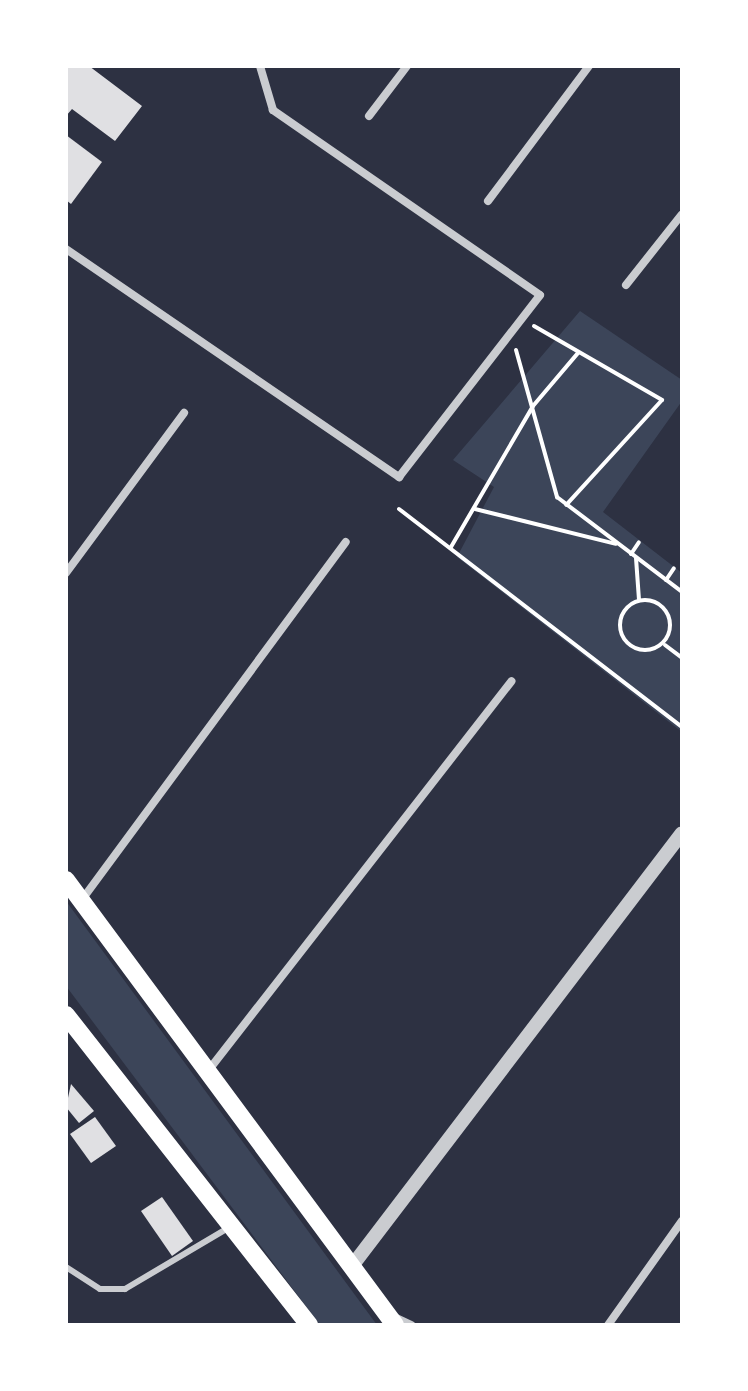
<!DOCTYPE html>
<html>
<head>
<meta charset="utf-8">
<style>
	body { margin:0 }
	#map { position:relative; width:748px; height:1391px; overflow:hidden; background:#2d3142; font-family:"Varela Round",sans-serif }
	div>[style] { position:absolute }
	.green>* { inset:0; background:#3c4559 }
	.building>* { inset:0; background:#e0e0e3 }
	.path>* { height:4px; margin:-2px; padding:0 2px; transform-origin:2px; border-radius:2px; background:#fff }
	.path>.ring { margin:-2px; padding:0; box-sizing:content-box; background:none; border:4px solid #fff; border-radius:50% }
	.service>* { height:6px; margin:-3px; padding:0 3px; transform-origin:3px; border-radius:3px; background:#caccd0 }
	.minor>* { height:8px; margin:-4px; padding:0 4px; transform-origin:4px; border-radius:4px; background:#caccd0 }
	.tertiary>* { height:14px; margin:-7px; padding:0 7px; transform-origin:7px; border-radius:7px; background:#caccd0 }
	.primary>* { height:18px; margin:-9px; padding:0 9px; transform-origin:9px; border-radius:9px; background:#fff }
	span { translate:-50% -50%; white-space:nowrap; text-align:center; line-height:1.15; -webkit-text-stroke:6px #fff; paint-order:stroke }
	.frame { position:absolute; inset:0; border:68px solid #fff; pointer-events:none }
</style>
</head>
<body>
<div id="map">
	<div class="green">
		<i style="clip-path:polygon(580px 311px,682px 380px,682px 401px,603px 512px,682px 573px,682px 732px,457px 557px,494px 487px,453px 460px)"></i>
		<i style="clip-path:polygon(66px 901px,377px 1325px,320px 1325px,66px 986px)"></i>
	</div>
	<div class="building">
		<i style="clip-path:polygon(66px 66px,89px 66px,142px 106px,115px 141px,72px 109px,66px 116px)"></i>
		<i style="clip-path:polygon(66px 135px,102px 162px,71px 204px,66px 200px)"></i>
		<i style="clip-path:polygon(71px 1084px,94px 1111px,79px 1123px,66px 1107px)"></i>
		<i style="clip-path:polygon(95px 1117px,116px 1146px,91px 1163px,70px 1134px)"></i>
		<i style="clip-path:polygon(162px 1197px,193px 1241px,172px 1256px,141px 1211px)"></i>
	</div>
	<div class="path">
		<i style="left:534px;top:326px;width:148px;rotate:30deg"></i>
		<i style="left:662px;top:400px;width:142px;rotate:132.4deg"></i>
		<i style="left:516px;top:350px;width:153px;rotate:74.4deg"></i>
		<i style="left:557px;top:497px;width:157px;rotate:37.2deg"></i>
		<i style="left:399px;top:509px;width:357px;rotate:37.6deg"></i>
		<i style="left:475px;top:509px;width:145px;rotate:13.9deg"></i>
		<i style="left:451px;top:547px;width:163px;rotate:-59.8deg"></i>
		<i style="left:533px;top:406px;width:70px;rotate:-49.7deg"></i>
		<i style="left:631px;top:554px;width:14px;rotate:-56deg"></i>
		<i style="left:636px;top:558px;width:42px;rotate:85.9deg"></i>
		<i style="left:666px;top:580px;width:14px;rotate:-56deg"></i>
		<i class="ring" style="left:620px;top:600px;width:46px;height:46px"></i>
		<i style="left:665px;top:645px;width:21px;rotate:37deg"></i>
	</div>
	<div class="service">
		<i style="left:66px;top:1267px;width:40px;rotate:32.9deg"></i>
		<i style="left:100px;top:1289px;width:25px"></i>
		<i style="left:125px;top:1289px;width:122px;rotate:-30.6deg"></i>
	</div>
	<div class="minor">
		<i style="left:369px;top:116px;width:63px;rotate:-52.8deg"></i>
		<i style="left:488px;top:201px;width:169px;rotate:-53.2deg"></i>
		<i style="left:66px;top:249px;width:404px;rotate:34.4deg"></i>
		<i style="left:399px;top:477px;width:230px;rotate:-52.2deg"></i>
		<i style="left:540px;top:295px;width:325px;rotate:-145.3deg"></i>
		<i style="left:273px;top:110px;width:46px;rotate:-106.5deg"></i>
		<i style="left:626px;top:285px;width:90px;rotate:-51.7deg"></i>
		<i style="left:66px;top:573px;width:199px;rotate:-53.6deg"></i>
		<i style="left:81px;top:901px;width:446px;rotate:-53.6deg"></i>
		<i style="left:208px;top:1071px;width:494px;rotate:-52.1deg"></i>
		<i style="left:396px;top:1318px;width:17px;rotate:25deg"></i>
		<i style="left:608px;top:1325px;width:128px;rotate:-54.6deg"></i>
	</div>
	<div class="tertiary">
		<i style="left:352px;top:1266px;width:544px;rotate:-52.69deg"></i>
	</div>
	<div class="primary">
		<i style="left:66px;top:880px;width:553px;rotate:53.52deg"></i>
		<i style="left:66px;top:1015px;width:394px;rotate:51.9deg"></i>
	</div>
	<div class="frame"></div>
</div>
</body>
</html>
